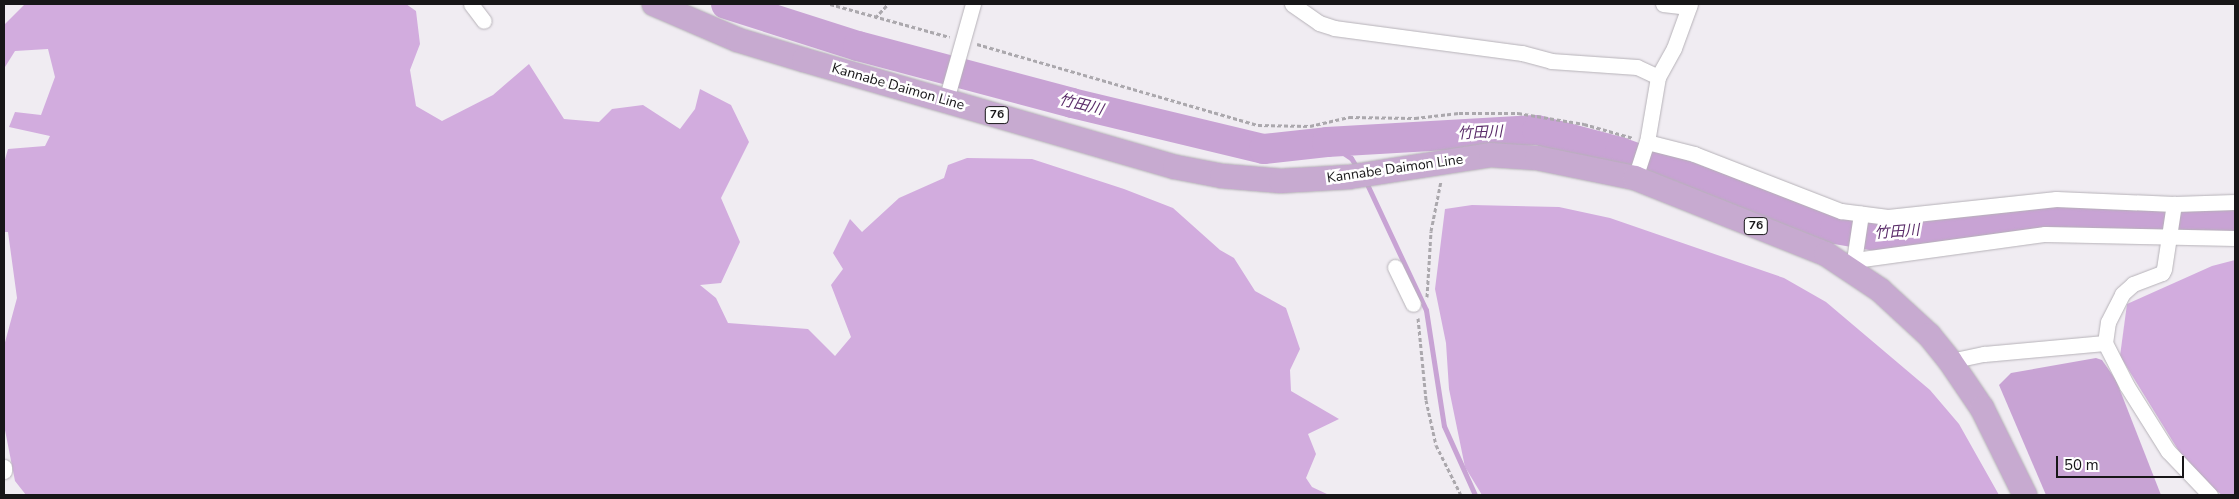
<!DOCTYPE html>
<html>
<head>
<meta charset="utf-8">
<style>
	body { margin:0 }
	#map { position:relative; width:2239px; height:499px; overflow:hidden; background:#f0ecf2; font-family:"Nunito Sans","Noto Sans JP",sans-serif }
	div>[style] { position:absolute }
	.forest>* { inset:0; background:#d2acde }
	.water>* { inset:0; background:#c8a3d4 }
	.stream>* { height:5px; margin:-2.5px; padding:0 2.5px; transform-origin:2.5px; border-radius:2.5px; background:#c8a3d4 }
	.river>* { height:30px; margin:-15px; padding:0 15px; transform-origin:15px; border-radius:15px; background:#c8a3d4 }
	.path>* { height:3px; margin-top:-1.5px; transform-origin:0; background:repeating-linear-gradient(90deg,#aba8ad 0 4px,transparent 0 6.5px) }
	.roads { filter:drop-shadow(0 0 1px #b6b2b8) drop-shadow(0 0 1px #b6b2b8) }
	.minor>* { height:15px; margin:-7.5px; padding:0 7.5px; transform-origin:7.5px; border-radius:7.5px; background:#fff }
	.primary>* { height:24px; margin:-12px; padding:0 12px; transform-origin:12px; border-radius:12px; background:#c7aad0 }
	span { translate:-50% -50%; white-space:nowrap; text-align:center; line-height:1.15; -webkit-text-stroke:5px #fff; paint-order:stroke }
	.shield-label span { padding:1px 4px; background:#fff; border:1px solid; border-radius:4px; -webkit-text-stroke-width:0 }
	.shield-label { font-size:12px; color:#171618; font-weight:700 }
	.street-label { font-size:14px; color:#171618 }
	.water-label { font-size:15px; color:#5b2d6a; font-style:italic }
	.frame { position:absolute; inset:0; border:5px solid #171618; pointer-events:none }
	.scale { position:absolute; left:2056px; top:456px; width:128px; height:22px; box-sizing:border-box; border:2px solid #171618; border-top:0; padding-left:6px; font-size:15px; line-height:18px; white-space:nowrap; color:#171618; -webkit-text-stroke:4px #fff; paint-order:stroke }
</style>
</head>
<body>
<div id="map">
	<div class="forest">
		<i style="clip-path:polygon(25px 4px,406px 4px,416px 11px,420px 44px,410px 70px,416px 106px,442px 121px,493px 95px,529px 64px,564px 119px,599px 122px,612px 109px,643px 105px,680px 129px,695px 109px,700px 89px,731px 105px,749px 142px,721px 198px,740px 242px,721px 283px,700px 285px,716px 298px,728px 323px,808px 329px,835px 356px,851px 337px,831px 285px,843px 269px,833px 253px,850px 219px,862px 232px,899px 198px,944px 178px,948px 165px,967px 158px,1032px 159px,1124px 189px,1173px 208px,1220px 250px,1234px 258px,1255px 291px,1286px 308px,1300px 349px,1290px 370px,1291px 391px,1339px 419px,1308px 434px,1316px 454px,1306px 478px,1312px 487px,1329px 495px,26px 495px,15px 481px,4px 425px,4px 346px,17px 298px,8px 232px,4px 232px,4px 163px,8px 149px,45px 146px,50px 136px,9px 127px,15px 112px,41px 115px,55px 77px,48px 49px,15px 51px,5px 67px,4px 25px)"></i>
		<i style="clip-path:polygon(1472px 205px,1559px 207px,1610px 218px,1784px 278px,1826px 302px,1930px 390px,1959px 424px,1999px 495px,1482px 495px,1465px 467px,1449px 389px,1446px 343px,1435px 289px,1445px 209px)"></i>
		<i style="clip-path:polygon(2235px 260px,2235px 495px,2222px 495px,2204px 482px,2180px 453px,2120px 356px,2127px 304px,2212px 266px)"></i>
	</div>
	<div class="water">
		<i style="clip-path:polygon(2096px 358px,2102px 360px,2116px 380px,2161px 495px,2046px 495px,1999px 385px,2011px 373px)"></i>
	</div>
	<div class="stream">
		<i style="left:1327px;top:142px;width:29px;rotate:34deg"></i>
		<i style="left:1351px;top:158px;width:13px;rotate:58deg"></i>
		<i style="left:1366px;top:182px;width:141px;rotate:64.9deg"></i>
		<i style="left:1426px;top:310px;width:117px;rotate:81.2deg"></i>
		<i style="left:1444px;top:426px;width:76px;rotate:65.8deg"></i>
	</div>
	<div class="river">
		<i style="left:726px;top:4px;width:139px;rotate:17.7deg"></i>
		<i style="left:858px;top:46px;width:221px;rotate:14.9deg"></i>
		<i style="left:1072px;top:103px;width:197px;rotate:13.5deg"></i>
		<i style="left:1264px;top:149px;width:63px;rotate:-6.3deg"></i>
		<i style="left:1327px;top:142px;width:210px;rotate:-3.3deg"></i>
		<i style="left:1537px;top:130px;width:86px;rotate:14.8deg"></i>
		<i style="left:1620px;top:152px;width:228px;rotate:19.7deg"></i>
		<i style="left:1835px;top:229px;width:43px;rotate:9.5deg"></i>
		<i style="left:1877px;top:236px;width:150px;rotate:-6.9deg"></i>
		<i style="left:2026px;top:218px;width:209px;rotate:0.3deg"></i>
	</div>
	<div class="path">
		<i style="left:830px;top:4px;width:124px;rotate:15.4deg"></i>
		<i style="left:875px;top:18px;width:19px;rotate:-47deg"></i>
		<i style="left:977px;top:44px;width:292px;rotate:16.1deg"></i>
		<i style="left:1258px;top:125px;width:52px;rotate:1.1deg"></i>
		<i style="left:1310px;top:126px;width:40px;rotate:-13deg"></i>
		<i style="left:1349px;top:117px;width:66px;rotate:0.9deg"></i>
		<i style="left:1415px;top:118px;width:44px;rotate:-6.5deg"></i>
		<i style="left:1459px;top:113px;width:59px"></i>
		<i style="left:1518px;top:113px;width:67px;rotate:9.5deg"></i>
		<i style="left:1584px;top:124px;width:51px;rotate:15.9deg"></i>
		<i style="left:1427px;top:297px;width:66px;rotate:-86.5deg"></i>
		<i style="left:1431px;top:231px;width:51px;rotate:-78.7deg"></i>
		<i style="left:1418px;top:318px;width:82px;rotate:84.4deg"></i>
		<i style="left:1426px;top:400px;width:46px;rotate:77.5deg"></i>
		<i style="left:1436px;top:445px;width:56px;rotate:63.4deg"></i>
	</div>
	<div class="roads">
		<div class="minor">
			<i style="left:471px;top:4px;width:21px;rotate:53deg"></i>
			<i style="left:1292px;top:4px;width:33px;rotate:35deg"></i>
			<i style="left:1319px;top:23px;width:16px;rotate:18deg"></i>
			<i style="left:1334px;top:28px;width:190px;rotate:7.6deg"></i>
			<i style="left:1522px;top:53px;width:30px;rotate:15deg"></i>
			<i style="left:1551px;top:61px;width:86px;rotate:4deg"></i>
			<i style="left:1637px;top:67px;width:23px;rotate:25deg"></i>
			<i style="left:1663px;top:4px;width:26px;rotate:7deg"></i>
			<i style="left:946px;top:100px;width:100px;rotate:-74.3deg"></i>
			<i style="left:1647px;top:142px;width:49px;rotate:14.3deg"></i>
			<i style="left:1694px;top:154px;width:158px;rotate:21.2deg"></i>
			<i style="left:1841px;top:211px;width:47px;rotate:7.3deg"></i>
			<i style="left:1888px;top:217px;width:169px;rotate:-6.1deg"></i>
			<i style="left:2056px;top:199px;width:118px;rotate:2.4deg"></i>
			<i style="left:2174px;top:204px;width:61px;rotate:-1.9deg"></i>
			<i style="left:1635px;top:178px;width:38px;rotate:-72deg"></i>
			<i style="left:1647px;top:142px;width:66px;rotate:-80.4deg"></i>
			<i style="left:1658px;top:77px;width:33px;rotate:-61deg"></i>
			<i style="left:1674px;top:48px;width:47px;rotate:-70deg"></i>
			<i style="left:1855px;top:260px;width:192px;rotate:-7.8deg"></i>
			<i style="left:2045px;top:234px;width:190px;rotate:1.2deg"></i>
			<i style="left:1395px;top:267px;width:41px;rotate:64.1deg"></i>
			<i style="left:1853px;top:267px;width:54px;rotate:-81.4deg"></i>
			<i style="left:2105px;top:343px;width:21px;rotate:-82deg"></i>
			<i style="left:2108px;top:322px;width:31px;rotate:-63deg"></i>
			<i style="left:2122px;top:294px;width:15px;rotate:-42deg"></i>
			<i style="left:2133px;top:284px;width:31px;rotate:-21deg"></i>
			<i style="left:2162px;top:273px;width:4px;rotate:-63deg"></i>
			<i style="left:2164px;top:269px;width:66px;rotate:-81.3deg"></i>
			<i style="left:1950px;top:361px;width:35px;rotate:-12deg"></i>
			<i style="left:1984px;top:354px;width:121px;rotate:-5.2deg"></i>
			<i style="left:2105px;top:343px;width:48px;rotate:62.9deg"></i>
			<i style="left:2127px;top:386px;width:77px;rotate:57.8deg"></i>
			<i style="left:2168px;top:451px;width:61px;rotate:46.3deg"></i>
			<i style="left:4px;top:467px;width:4px;rotate:90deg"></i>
		</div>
		<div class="primary">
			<i style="left:654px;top:4px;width:91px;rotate:23.2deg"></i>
			<i style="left:738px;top:40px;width:69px;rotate:16.9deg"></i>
			<i style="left:804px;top:60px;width:386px;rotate:16.1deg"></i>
			<i style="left:1175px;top:167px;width:48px;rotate:10.8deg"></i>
			<i style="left:1222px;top:176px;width:59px;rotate:4.8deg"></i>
			<i style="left:1281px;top:181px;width:68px;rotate:-3.4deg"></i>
			<i style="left:1349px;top:177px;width:144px;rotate:-8.8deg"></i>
			<i style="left:1491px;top:155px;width:46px;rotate:3.7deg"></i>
			<i style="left:1537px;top:158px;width:100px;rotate:11.5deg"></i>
			<i style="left:1635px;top:178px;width:206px;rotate:21.7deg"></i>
			<i style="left:1826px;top:254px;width:65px;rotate:33.7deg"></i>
			<i style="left:1880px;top:290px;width:67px;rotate:42.6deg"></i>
			<i style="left:1929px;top:335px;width:33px;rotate:51deg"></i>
			<i style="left:1950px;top:361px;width:57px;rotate:55.8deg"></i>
			<i style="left:1982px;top:408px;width:97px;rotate:63.7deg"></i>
		</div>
	</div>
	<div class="shield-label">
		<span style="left:997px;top:115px">76</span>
		<span style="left:1756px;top:226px">76</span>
	</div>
	<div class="street-label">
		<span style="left:898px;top:87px;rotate:16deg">Kannabe Daimon Line</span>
		<span style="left:1395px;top:169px;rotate:-8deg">Kannabe Daimon Line</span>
	</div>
	<div class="water-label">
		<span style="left:1081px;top:105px;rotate:14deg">竹田川</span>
		<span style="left:1480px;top:133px;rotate:-3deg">竹田川</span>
		<span style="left:1897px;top:232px;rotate:-4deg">竹田川</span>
	</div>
	<div class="frame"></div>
	<div class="scale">50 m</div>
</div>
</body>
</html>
